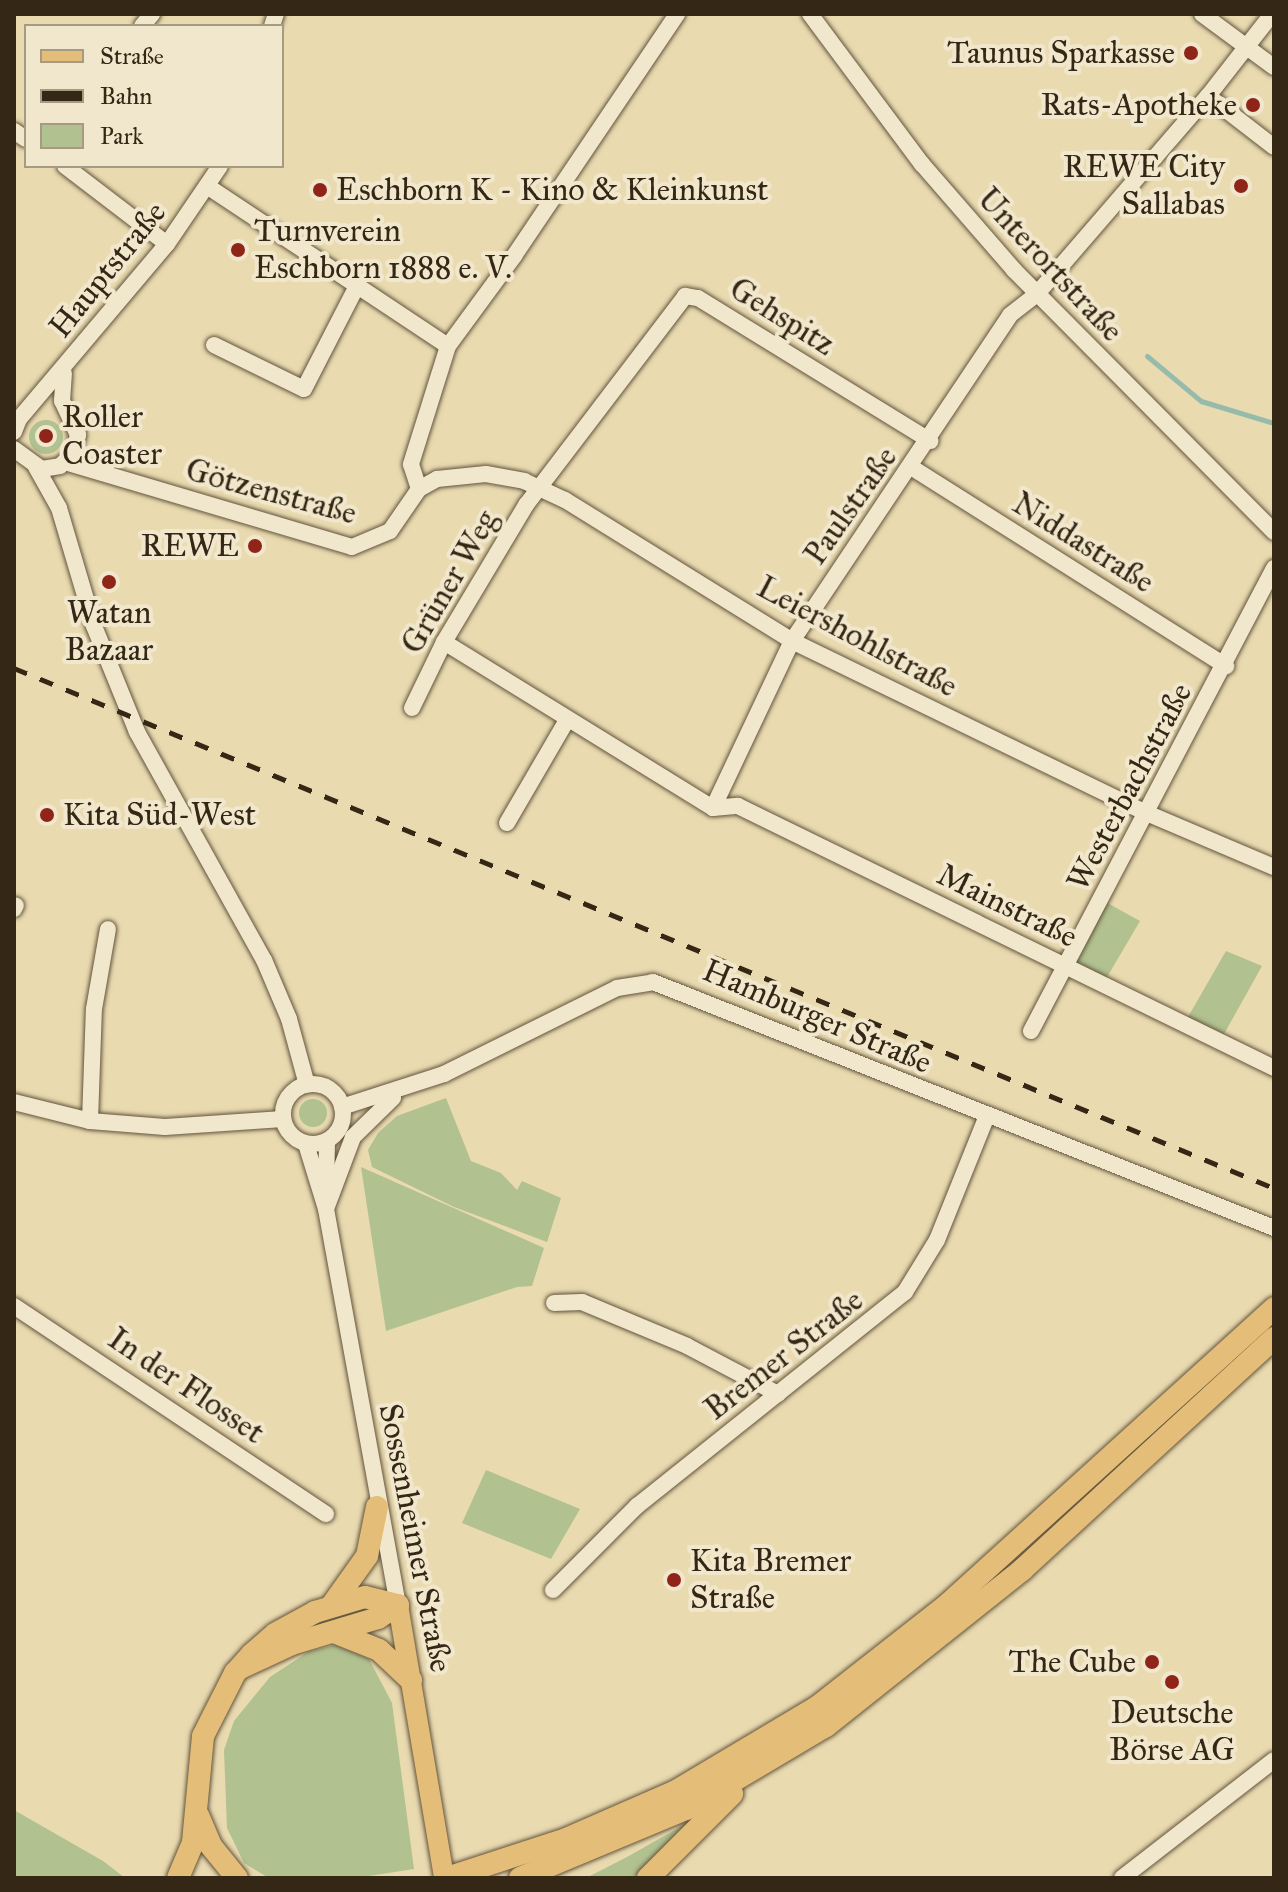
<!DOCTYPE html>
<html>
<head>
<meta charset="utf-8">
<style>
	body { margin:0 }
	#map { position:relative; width:1288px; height:1892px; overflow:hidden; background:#e9dab0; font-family:"IM FELL Great Primer",serif }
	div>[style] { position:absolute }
	.green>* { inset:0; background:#b1c190 }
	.round { border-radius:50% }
	.stream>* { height:5px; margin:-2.5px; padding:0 2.5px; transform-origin:2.5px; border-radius:2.5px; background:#97bbab }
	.roads { filter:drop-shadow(0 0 2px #62543c) drop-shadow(0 0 2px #62543c) }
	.minor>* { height:16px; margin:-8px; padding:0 8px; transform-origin:8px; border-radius:8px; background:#f1e7cc }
	.minor>.ring { margin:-8px; padding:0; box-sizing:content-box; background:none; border:16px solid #f1e7cc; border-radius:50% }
	.major>* { height:20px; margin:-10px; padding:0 10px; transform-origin:10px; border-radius:10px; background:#e4bd78 }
	.highway>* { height:22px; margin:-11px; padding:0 11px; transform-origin:11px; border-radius:11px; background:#e4bd78 }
	.rail>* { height:5px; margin-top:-2.5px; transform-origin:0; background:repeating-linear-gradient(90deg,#352715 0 14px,transparent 0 28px) }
	.dots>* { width:22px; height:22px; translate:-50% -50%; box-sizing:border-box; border:4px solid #f1e7cc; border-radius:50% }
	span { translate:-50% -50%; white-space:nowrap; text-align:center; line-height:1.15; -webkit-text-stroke:8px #f1e7cc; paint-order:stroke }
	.poi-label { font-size:32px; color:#352715 }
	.right { translate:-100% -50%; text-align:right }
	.left { translate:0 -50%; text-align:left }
	.street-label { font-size:32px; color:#352715 }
	.frame { position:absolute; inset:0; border:16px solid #352715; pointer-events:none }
	.legend { position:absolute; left:24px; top:24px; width:260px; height:144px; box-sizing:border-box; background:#f1e7cc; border:2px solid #a69a83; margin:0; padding:10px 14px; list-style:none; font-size:24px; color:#352715 }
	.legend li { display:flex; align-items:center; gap:16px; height:40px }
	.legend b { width:40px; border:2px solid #a69a83 }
</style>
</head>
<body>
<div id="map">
	<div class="green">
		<i class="round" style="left:29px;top:420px;width:34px;height:34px"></i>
		<i style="clip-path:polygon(1102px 900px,1140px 921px,1103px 984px,1065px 965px)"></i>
		<i style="clip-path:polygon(1226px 951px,1262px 966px,1224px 1034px,1188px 1017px)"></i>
		<i style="clip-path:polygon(446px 1098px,471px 1161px,501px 1173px,517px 1190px,522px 1181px,561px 1198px,547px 1242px,454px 1207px,372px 1167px,368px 1150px,378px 1133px,397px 1116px)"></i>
		<i class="round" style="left:299px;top:1099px;width:28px;height:28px"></i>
		<i style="clip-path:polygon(361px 1167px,544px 1248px,532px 1286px,517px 1287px,386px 1331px)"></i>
		<i style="clip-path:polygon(486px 1470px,580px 1509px,551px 1559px,462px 1523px)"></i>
		<i style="clip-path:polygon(335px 1645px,369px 1659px,392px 1703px,414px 1869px,356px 1878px,267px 1877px,244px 1863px,227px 1828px,224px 1750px,234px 1721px,270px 1677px,308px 1652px)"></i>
		<i style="clip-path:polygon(14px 1810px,103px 1861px,125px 1878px,14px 1878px)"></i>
		<i style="clip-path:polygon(687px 1823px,633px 1878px,586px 1878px,627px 1857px)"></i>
	</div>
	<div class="stream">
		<i style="left:1147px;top:356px;width:70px;rotate:39.8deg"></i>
		<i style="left:1201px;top:401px;width:76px;rotate:16.8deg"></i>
	</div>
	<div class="roads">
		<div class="minor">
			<i style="left:810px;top:14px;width:187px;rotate:53.3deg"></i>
			<i style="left:922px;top:164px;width:140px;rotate:49deg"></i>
			<i style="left:1014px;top:270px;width:369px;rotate:45.2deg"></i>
			<i style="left:1202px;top:14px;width:89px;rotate:36.4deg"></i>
			<i style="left:142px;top:26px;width:16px;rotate:-50deg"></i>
			<i style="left:272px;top:26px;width:13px;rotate:-72deg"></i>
			<i style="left:1208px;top:96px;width:83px;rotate:37.7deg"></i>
			<i style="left:14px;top:131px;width:14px;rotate:34deg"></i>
			<i style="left:65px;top:166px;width:128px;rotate:37.4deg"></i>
			<i style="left:207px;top:186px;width:289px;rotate:33.6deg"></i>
			<i style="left:214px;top:345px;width:100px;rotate:26.1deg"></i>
			<i style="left:304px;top:389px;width:114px;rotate:-62.8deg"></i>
			<i style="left:14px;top:432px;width:14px;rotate:-69deg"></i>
			<i style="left:19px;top:419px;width:229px;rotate:-49.8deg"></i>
			<i style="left:167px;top:244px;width:94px;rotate:-55.8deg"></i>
			<i style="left:14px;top:449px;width:34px;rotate:36deg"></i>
			<i style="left:42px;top:469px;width:18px;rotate:-9deg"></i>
			<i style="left:60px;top:466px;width:18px;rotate:-43deg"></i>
			<i style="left:73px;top:454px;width:20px;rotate:-75deg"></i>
			<i style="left:78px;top:435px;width:38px;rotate:-115deg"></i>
			<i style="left:62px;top:401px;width:28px;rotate:-86deg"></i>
			<i style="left:65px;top:462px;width:299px;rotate:16.5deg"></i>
			<i style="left:352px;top:547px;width:41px;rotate:-22.8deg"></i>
			<i style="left:390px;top:531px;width:51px;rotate:-55.4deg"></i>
			<i style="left:419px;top:489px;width:21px;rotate:-29deg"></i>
			<i style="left:437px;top:479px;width:49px;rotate:-5.8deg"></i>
			<i style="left:486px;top:474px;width:39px;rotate:10deg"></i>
			<i style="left:524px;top:481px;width:45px;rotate:24.9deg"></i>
			<i style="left:565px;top:500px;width:267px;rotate:31.8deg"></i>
			<i style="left:792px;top:641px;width:397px;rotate:25.9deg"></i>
			<i style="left:1149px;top:814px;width:136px;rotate:23deg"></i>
			<i style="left:36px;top:467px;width:47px;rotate:60.7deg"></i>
			<i style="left:59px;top:508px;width:123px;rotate:73.5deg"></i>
			<i style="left:94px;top:626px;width:114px;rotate:67.9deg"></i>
			<i style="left:137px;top:732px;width:261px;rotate:60.9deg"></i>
			<i style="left:264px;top:960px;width:64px;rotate:67deg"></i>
			<i style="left:289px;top:1019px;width:68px;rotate:74.7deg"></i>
			<i style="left:911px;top:467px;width:373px;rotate:32.3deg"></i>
			<i style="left:419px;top:489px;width:26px;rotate:-108deg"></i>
			<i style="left:411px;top:464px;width:124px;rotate:-72.6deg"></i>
			<i style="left:448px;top:346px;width:112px;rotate:-53.7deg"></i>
			<i style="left:514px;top:256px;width:292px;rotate:-56deg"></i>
			<i style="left:444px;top:642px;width:316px;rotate:31.7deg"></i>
			<i style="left:412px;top:708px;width:73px;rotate:-64.1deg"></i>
			<i style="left:444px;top:642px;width:160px;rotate:-59.1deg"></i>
			<i style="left:526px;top:505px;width:263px;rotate:-52.7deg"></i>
			<i style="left:685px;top:296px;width:13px;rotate:9deg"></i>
			<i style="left:698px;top:298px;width:273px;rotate:31.6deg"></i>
			<i style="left:713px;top:808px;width:185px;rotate:-64.7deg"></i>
			<i style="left:792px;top:641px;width:392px;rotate:-56.2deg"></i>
			<i style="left:1010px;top:315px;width:33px;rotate:-38deg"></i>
			<i style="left:1036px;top:295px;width:263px;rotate:-49.2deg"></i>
			<i style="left:1208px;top:96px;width:104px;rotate:-52deg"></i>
			<i style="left:713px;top:808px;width:25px;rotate:-5deg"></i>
			<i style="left:738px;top:806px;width:597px;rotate:26.05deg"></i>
			<i style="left:507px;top:823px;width:119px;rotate:-59.8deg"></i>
			<i style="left:14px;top:909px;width:4px;rotate:-63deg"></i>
			<i style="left:1031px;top:1031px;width:523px;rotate:-62.31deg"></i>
			<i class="ring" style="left:283px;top:1084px;width:44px;height:44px"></i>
			<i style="left:14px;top:1102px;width:78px;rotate:14deg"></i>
			<i style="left:90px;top:1121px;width:75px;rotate:4.6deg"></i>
			<i style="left:165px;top:1127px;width:118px;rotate:-3.9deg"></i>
			<i style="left:342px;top:1107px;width:107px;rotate:-17.9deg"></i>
			<i style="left:444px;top:1074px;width:193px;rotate:-26.4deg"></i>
			<i style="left:617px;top:988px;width:36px;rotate:-9deg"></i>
			<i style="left:653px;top:982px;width:668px;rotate:21.61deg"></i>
			<i style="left:90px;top:1121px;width:112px;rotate:-88deg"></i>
			<i style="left:94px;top:1009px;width:81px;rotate:-80.1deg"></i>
			<i style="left:306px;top:1144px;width:68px;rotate:72.9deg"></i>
			<i style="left:326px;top:1209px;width:402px;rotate:79.7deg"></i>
			<i style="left:326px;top:1192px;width:51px;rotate:-88.9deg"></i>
			<i style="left:326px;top:1209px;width:77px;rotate:-69.4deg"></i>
			<i style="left:353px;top:1137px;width:56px;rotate:-44.3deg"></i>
			<i style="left:554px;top:1303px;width:28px;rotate:-2deg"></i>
			<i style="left:582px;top:1302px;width:114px;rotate:22.7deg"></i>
			<i style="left:687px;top:1346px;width:103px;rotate:27.8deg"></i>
			<i style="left:14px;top:1306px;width:375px;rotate:33.7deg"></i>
			<i style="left:553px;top:1590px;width:119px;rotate:-45deg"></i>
			<i style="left:637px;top:1506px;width:343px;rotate:-38.6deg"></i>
			<i style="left:905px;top:1292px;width:61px;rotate:-58.4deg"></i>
			<i style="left:937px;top:1240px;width:131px;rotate:-68.1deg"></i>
			<i style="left:1122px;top:1878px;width:192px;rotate:-37.8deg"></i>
		</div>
		<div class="major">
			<i style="left:398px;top:1605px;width:277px;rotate:80.4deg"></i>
		</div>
		<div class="highway">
			<i style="left:332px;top:1605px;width:60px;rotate:-54.5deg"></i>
			<i style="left:367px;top:1556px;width:50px;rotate:-78.5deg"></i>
			<i style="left:334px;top:1632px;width:48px;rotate:21.8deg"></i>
			<i style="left:379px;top:1650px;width:44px;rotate:43.2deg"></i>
			<i style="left:198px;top:1815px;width:34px;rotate:67deg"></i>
			<i style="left:211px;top:1846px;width:41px;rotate:50.9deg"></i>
			<i style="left:178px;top:1878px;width:39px;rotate:-67deg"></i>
			<i style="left:193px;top:1842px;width:106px;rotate:-84.6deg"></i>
			<i style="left:203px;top:1736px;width:71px;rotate:-63.1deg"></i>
			<i style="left:235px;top:1673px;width:25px;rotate:-48deg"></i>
			<i style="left:252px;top:1654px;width:30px;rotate:-41deg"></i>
			<i style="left:275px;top:1634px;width:46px;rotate:-28.8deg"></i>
			<i style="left:315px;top:1612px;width:52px;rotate:-16.7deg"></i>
			<i style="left:365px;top:1597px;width:34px;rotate:14deg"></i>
			<i style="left:398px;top:1605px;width:24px;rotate:147deg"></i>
			<i style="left:378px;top:1618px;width:90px;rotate:163.2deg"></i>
			<i style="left:292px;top:1644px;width:57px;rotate:155.2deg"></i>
			<i style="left:447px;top:1878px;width:125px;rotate:-18.1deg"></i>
			<i style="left:566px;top:1839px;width:120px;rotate:-23.6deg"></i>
			<i style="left:676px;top:1791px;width:164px;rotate:-30.8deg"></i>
			<i style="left:817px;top:1707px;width:165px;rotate:-38.1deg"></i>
			<i style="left:947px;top:1605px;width:442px;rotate:-42.2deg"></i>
			<i style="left:520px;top:1878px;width:180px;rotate:-22.6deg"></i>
			<i style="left:686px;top:1809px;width:163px;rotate:-30.7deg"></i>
			<i style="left:826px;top:1726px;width:251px;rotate:-38.5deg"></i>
			<i style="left:1022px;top:1570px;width:343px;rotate:-42.6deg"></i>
			<i style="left:648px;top:1878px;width:119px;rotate:-45deg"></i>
		</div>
	</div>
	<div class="rail">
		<i style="left:14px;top:668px;width:1363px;rotate:22.43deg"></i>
	</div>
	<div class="dots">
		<i style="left:1191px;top:53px;background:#8f2418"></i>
		<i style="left:1253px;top:105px;background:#8f2418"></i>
		<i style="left:1241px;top:186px;background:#8f2418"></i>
		<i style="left:320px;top:190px;background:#8f2418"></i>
		<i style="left:238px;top:250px;background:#8f2418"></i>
		<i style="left:46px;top:436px;background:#8f2418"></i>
		<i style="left:255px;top:546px;background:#8f2418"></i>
		<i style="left:109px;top:582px;background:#8f2418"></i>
		<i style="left:47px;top:815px;background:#8f2418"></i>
		<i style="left:674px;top:1580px;background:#8f2418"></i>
		<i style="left:1152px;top:1662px;background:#8f2418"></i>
		<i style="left:1172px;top:1682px;background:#8f2418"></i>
	</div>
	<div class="poi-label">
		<span class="right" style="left:1175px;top:53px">Taunus Sparkasse</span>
		<span class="right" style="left:1237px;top:105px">Rats-Apotheke</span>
		<span class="right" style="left:1225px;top:186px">REWE City<br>Sallabas</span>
		<span class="left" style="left:336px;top:190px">Eschborn K - Kino &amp; Kleinkunst</span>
		<span class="left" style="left:254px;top:250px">Turnverein<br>Eschborn 1888 e. V.</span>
		<span class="left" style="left:62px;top:436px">Roller<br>Coaster</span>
		<span class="right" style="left:239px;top:546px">REWE</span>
		<span style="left:109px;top:632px">Watan<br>Bazaar</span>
		<span class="left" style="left:63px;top:815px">Kita Süd-West</span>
		<span class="left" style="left:690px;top:1580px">Kita Bremer<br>Straße</span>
		<span class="right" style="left:1136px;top:1662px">The Cube</span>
		<span style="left:1172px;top:1732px">Deutsche<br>Börse AG</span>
	</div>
	<div class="street-label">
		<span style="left:1050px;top:265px;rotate:47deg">Unterortstraße</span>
		<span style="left:108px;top:270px;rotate:-51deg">Hauptstraße</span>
		<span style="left:782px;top:317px;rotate:32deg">Gehspitz</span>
		<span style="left:271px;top:492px;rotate:15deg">Götzenstraße</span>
		<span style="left:851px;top:506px;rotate:-55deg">Paulstraße</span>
		<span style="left:1083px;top:543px;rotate:32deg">Niddastraße</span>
		<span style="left:450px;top:582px;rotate:-60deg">Grüner Weg</span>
		<span style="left:857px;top:637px;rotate:28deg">Leiershohlstraße</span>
		<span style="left:1130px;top:787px;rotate:-62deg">Westerbachstraße</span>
		<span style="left:1007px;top:906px;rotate:26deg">Mainstraße</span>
		<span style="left:817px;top:1017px;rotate:23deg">Hamburger Straße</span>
		<span style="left:784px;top:1355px;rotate:-38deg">Bremer Straße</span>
		<span style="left:186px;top:1386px;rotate:34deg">In der Flosset</span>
		<span style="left:415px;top:1538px;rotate:79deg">Sossenheimer Straße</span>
	</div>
	<div class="frame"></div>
	<ul class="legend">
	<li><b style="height:10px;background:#e4bd78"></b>Straße</li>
	<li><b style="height:10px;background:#352715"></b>Bahn</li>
	<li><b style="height:22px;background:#b1c190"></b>Park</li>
	</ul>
</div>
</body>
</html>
